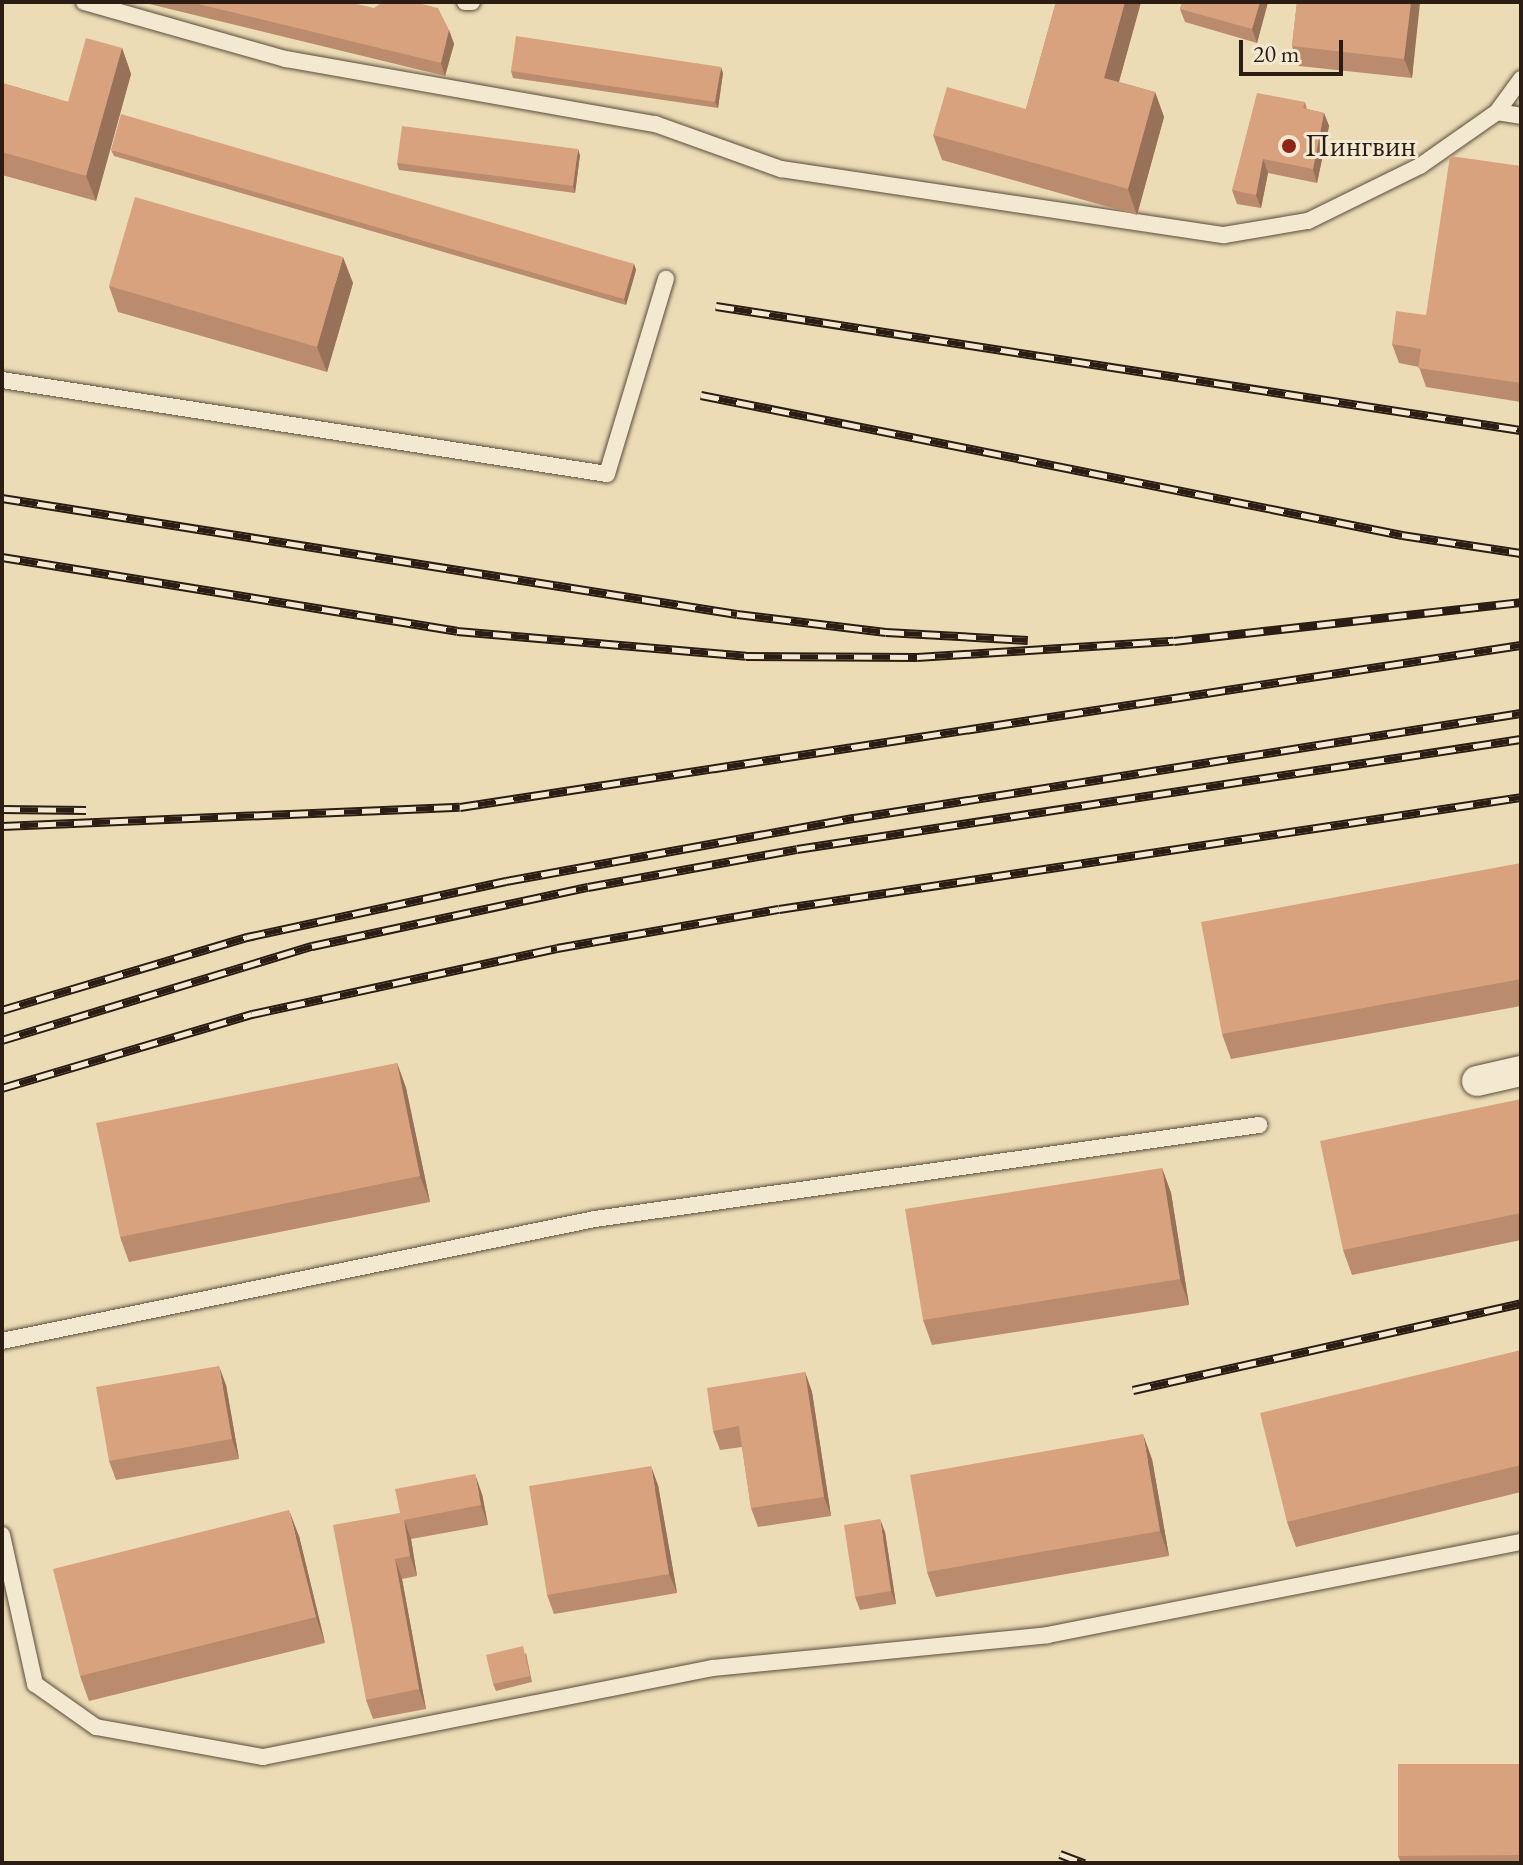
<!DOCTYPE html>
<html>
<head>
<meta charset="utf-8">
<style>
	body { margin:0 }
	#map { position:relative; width:1523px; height:1865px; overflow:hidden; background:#ecdcb6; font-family:"EB Garamond",serif }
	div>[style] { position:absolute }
	.roads { filter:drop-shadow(0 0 2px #5b4d3c) drop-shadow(0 0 2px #5b4d3c) }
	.service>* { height:16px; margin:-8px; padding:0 8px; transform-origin:8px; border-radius:8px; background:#f3e8d0 }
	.minor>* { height:30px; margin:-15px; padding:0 15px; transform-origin:15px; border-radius:15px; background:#f3e8d0 }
	.rail>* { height:9px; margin-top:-4.5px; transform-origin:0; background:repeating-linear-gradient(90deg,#f3e8d0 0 18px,#2b1d14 0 36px); box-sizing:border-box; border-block:2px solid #2b1d14 }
	.wall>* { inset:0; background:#ba8b6c }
	.shaded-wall>* { inset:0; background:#977158 }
	.building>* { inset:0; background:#d8a27e }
	.dots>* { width:22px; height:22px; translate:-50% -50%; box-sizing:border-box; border:4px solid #f3e8d0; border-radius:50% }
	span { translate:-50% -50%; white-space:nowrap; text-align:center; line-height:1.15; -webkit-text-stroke:6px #f3e8d0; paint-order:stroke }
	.poi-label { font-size:30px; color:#2b1d14 }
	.left { translate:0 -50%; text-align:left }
	.frame { position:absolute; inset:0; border:4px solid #2b1d14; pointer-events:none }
	.scale { position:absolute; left:1239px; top:40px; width:104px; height:36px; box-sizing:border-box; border:4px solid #2b1d14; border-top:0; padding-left:10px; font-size:24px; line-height:28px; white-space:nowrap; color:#2b1d14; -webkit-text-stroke:6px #f3e8d0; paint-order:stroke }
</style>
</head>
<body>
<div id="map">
	<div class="roads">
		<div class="service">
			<i style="left:84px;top:2px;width:210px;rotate:15.8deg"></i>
			<i style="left:286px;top:59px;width:375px;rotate:10deg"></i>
			<i style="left:655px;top:124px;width:134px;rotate:19.7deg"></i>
			<i style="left:781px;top:169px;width:448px;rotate:8.5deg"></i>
			<i style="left:1224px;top:235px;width:85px;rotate:-9.5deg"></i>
			<i style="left:1308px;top:221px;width:125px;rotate:-26.2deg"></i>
			<i style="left:1420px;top:166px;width:94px;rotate:-35deg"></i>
			<i style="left:1497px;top:112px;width:41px;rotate:-54deg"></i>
			<i style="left:465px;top:2px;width:7px"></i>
			<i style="left:1497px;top:112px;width:24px;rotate:9deg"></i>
			<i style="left:2px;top:380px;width:612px;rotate:8.83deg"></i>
			<i style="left:607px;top:474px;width:204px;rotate:-73.2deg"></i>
			<i style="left:2px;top:1341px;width:605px;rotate:-11.63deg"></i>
			<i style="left:595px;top:1219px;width:671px;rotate:-8.06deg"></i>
			<i style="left:2px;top:1535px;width:153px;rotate:77.5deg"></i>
			<i style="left:35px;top:1684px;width:75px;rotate:35.2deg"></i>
			<i style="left:96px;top:1727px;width:170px;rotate:10.2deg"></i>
			<i style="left:263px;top:1757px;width:459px;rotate:-11.2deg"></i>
			<i style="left:713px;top:1668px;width:336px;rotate:-5.6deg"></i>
			<i style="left:1047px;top:1635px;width:483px;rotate:-11.1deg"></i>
		</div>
		<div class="minor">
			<i style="left:1477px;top:1081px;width:45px;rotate:-12.8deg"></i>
		</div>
	</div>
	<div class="rail">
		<i style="left:716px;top:306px;width:814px;rotate:8.76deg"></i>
		<i style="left:701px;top:395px;width:715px;rotate:11.29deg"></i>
		<i style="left:1402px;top:535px;width:120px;rotate:8.6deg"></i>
		<i style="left:2px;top:498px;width:744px;rotate:8.97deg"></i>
		<i style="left:737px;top:614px;width:150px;rotate:6.9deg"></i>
		<i style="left:886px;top:632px;width:142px;rotate:3.2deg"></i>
		<i style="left:2px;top:557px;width:461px;rotate:9.2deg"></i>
		<i style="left:457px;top:631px;width:290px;rotate:4.9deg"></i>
		<i style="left:746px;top:656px;width:171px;rotate:0.3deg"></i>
		<i style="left:917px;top:657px;width:257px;rotate:-3.6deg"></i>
		<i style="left:1174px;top:641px;width:349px;rotate:-6.4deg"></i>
		<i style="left:2px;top:809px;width:84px;rotate:0.7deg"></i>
		<i style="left:2px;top:826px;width:458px;rotate:-2.4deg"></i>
		<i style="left:460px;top:807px;width:1073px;rotate:-8.68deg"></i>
		<i style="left:2px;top:1010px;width:256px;rotate:-16.6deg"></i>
		<i style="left:247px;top:937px;width:265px;rotate:-12.2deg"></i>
		<i style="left:506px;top:881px;width:354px;rotate:-10.3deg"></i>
		<i style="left:854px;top:818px;width:675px;rotate:-8.95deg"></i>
		<i style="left:2px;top:1040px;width:324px;rotate:-16.9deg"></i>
		<i style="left:312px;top:946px;width:282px;rotate:-12.1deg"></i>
		<i style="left:588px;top:887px;width:212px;rotate:-10.3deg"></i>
		<i style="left:797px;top:849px;width:732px;rotate:-8.64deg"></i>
		<i style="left:2px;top:1088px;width:261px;rotate:-16.5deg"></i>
		<i style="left:252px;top:1014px;width:312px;rotate:-12.2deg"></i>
		<i style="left:557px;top:948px;width:225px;rotate:-10deg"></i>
		<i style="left:779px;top:909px;width:750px;rotate:-8.58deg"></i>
		<i style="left:1133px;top:1390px;width:398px;rotate:-12.6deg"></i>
		<i style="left:1060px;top:1854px;width:26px;rotate:21deg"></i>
	</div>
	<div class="wall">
		<i style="clip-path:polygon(141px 2px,348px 2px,449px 30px,454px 44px,445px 76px)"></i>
		<i style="clip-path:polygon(1056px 2px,1141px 2px,1119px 82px,1155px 92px,1164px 117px,1137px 215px,942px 160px,933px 135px,1026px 109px)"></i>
		<i style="clip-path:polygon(1182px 2px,1268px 2px,1257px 43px,1185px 22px,1180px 9px)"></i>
		<i style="clip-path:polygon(1297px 2px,1419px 2px,1412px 78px,1299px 66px,1292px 46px)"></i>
		<i style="clip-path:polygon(122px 48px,131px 74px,96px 201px,2px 175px,2px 83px,68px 102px)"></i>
		<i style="clip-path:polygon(511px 71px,723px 73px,718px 108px,513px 78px)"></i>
		<i style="clip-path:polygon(1305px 102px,1307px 109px,1324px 113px,1329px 126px,1317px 183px,1268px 173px,1261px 208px,1237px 204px,1232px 190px)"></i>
		<i style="clip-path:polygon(111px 150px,634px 264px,636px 270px,626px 305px,114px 156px)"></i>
		<i style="clip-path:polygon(580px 155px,575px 193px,399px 170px,397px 163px)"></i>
		<i style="clip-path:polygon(1521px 166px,1521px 402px,1426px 387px,1419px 367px,1399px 363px,1392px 344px,1426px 315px)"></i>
		<i style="clip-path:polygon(353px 283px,327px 372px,118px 312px,109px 286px)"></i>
		<i style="clip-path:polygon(1521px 863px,1521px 1006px,1231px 1059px,1222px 1034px)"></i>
		<i style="clip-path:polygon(397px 1063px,406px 1088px,430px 1202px,129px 1262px,120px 1237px)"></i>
		<i style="clip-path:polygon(1521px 1099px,1521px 1240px,1352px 1275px,1343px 1250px)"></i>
		<i style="clip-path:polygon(1162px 1168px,1171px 1193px,1189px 1305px,932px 1345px,923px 1320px)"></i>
		<i style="clip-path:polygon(1521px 1350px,1521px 1492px,1296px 1547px,1287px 1522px)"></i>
		<i style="clip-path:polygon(805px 1372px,812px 1392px,831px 1516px,758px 1527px,751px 1508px,742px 1447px,720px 1450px,713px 1431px)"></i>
		<i style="clip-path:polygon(226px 1385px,239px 1459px,116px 1480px,109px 1461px)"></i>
		<i style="clip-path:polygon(1152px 1459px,1169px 1556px,936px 1597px,927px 1572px)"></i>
		<i style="clip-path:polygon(658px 1485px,677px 1593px,554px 1614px,547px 1595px)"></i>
		<i style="clip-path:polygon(482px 1494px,488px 1525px,411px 1539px,417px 1576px,402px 1579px,426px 1709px,373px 1719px,366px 1700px,400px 1513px)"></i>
		<i style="clip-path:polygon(885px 1532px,896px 1604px,860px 1610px,855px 1597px)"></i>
		<i style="clip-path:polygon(299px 1536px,325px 1643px,89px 1701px,80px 1676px)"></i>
		<i style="clip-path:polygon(526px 1653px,532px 1682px,496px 1691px,493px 1684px)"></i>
		<i style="clip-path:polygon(1521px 1764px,1521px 1863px,1401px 1863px,1398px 1856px)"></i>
	</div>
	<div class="shaded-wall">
		<i style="clip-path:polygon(1125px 2px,1141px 2px,1113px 103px,1104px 78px)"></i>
		<i style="clip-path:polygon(1260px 2px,1268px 2px,1257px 43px,1252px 29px)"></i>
		<i style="clip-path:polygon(1411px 2px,1419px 2px,1420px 3px,1412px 78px,1404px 59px)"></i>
		<i style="clip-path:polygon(449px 30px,454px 44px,445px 76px,441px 63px)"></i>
		<i style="clip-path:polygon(122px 48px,131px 74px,96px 201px,86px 176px)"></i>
		<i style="clip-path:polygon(721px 67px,723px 73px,718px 108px,715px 102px)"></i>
		<i style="clip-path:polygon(1155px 92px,1164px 117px,1137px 215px,1128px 189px)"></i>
		<i style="clip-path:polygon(1324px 113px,1329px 126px,1317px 183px,1313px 169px)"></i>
		<i style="clip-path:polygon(578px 149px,580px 155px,575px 193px,573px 186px)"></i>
		<i style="clip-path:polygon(1263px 159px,1268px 173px,1261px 208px,1256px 195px)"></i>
		<i style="clip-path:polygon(343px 257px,353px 283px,327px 372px,317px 347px)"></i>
		<i style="clip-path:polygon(634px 264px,636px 270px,626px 305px,624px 299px)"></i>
		<i style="clip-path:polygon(397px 1063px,406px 1088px,430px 1202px,420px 1176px)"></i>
		<i style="clip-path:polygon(1162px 1168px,1171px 1193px,1189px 1305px,1180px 1279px)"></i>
		<i style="clip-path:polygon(219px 1366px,226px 1385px,239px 1459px,232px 1439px)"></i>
		<i style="clip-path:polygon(805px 1372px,812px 1392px,831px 1516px,824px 1497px)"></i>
		<i style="clip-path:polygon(1143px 1434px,1152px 1459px,1169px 1556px,1160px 1531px)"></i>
		<i style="clip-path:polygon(651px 1466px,658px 1485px,677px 1593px,669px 1574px)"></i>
		<i style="clip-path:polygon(475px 1474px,482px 1494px,488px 1525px,481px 1505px)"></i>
		<i style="clip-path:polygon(289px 1510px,299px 1536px,325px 1643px,316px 1617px)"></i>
		<i style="clip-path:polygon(880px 1519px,885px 1532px,896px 1604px,891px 1591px)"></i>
		<i style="clip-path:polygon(404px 1520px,411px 1539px,417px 1576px,410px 1556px)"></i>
		<i style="clip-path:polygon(395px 1559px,402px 1579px,426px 1709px,419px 1689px)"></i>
	</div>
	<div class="building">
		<i style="clip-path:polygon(190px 2px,348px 2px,374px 8px,383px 2px,414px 2px,438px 8px,449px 30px,441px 63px)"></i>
		<i style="clip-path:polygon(1056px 2px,1125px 2px,1104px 78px,1155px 92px,1128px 189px,933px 135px,947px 87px,1026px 109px)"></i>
		<i style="clip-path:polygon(1182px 2px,1260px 2px,1252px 29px,1180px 9px)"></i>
		<i style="clip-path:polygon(1297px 2px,1411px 2px,1404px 59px,1292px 46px)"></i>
		<i style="clip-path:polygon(516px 36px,721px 67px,715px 102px,511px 71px)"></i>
		<i style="clip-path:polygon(86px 38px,122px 48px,86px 176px,2px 152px,2px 83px,68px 102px)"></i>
		<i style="clip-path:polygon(1257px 93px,1305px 102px,1303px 108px,1324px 113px,1313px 169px,1263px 159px,1256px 195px,1232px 190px)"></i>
		<i style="clip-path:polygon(121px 114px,634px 264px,624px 299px,111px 150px)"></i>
		<i style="clip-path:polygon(402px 126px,578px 149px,573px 186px,397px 163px)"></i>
		<i style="clip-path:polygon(1450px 156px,1521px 166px,1521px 383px,1418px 368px,1421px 349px,1392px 344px,1396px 311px,1426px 315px)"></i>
		<i style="clip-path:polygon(135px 197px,343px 257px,317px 347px,109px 286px)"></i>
		<i style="clip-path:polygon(1521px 863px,1521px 979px,1222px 1034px,1201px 922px)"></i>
		<i style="clip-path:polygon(397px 1063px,420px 1176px,120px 1237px,96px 1123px)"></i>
		<i style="clip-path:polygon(1521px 1099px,1521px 1213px,1343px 1250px,1320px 1141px)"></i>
		<i style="clip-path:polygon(1162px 1168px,1180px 1279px,923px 1320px,905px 1209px)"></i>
		<i style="clip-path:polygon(1521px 1350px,1521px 1465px,1287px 1522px,1260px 1413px)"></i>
		<i style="clip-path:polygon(219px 1366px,232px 1439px,109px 1461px,96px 1387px)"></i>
		<i style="clip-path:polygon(805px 1372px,824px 1497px,751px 1508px,739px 1426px,713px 1431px,707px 1388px)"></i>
		<i style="clip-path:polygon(1143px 1434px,1160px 1531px,927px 1572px,910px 1475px)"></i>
		<i style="clip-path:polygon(651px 1466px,669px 1574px,547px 1595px,529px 1486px)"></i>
		<i style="clip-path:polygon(475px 1474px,481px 1505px,404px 1520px,410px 1556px,395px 1559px,419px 1689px,366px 1700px,333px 1525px,400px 1513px,395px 1489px)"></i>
		<i style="clip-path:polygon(289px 1510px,316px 1617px,80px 1676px,53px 1569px)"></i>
		<i style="clip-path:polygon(880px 1519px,891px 1591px,855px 1597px,844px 1525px)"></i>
		<i style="clip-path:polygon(523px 1646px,530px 1676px,493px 1684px,486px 1655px)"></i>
		<i style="clip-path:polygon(1398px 1764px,1521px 1764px,1521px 1855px,1398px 1856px)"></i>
	</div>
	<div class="dots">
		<i style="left:1289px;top:146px;background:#8f2418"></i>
	</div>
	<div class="poi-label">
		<span class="left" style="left:1305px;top:146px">Пингвин</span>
	</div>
	<div class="frame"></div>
	<div class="scale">20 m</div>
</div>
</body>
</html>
